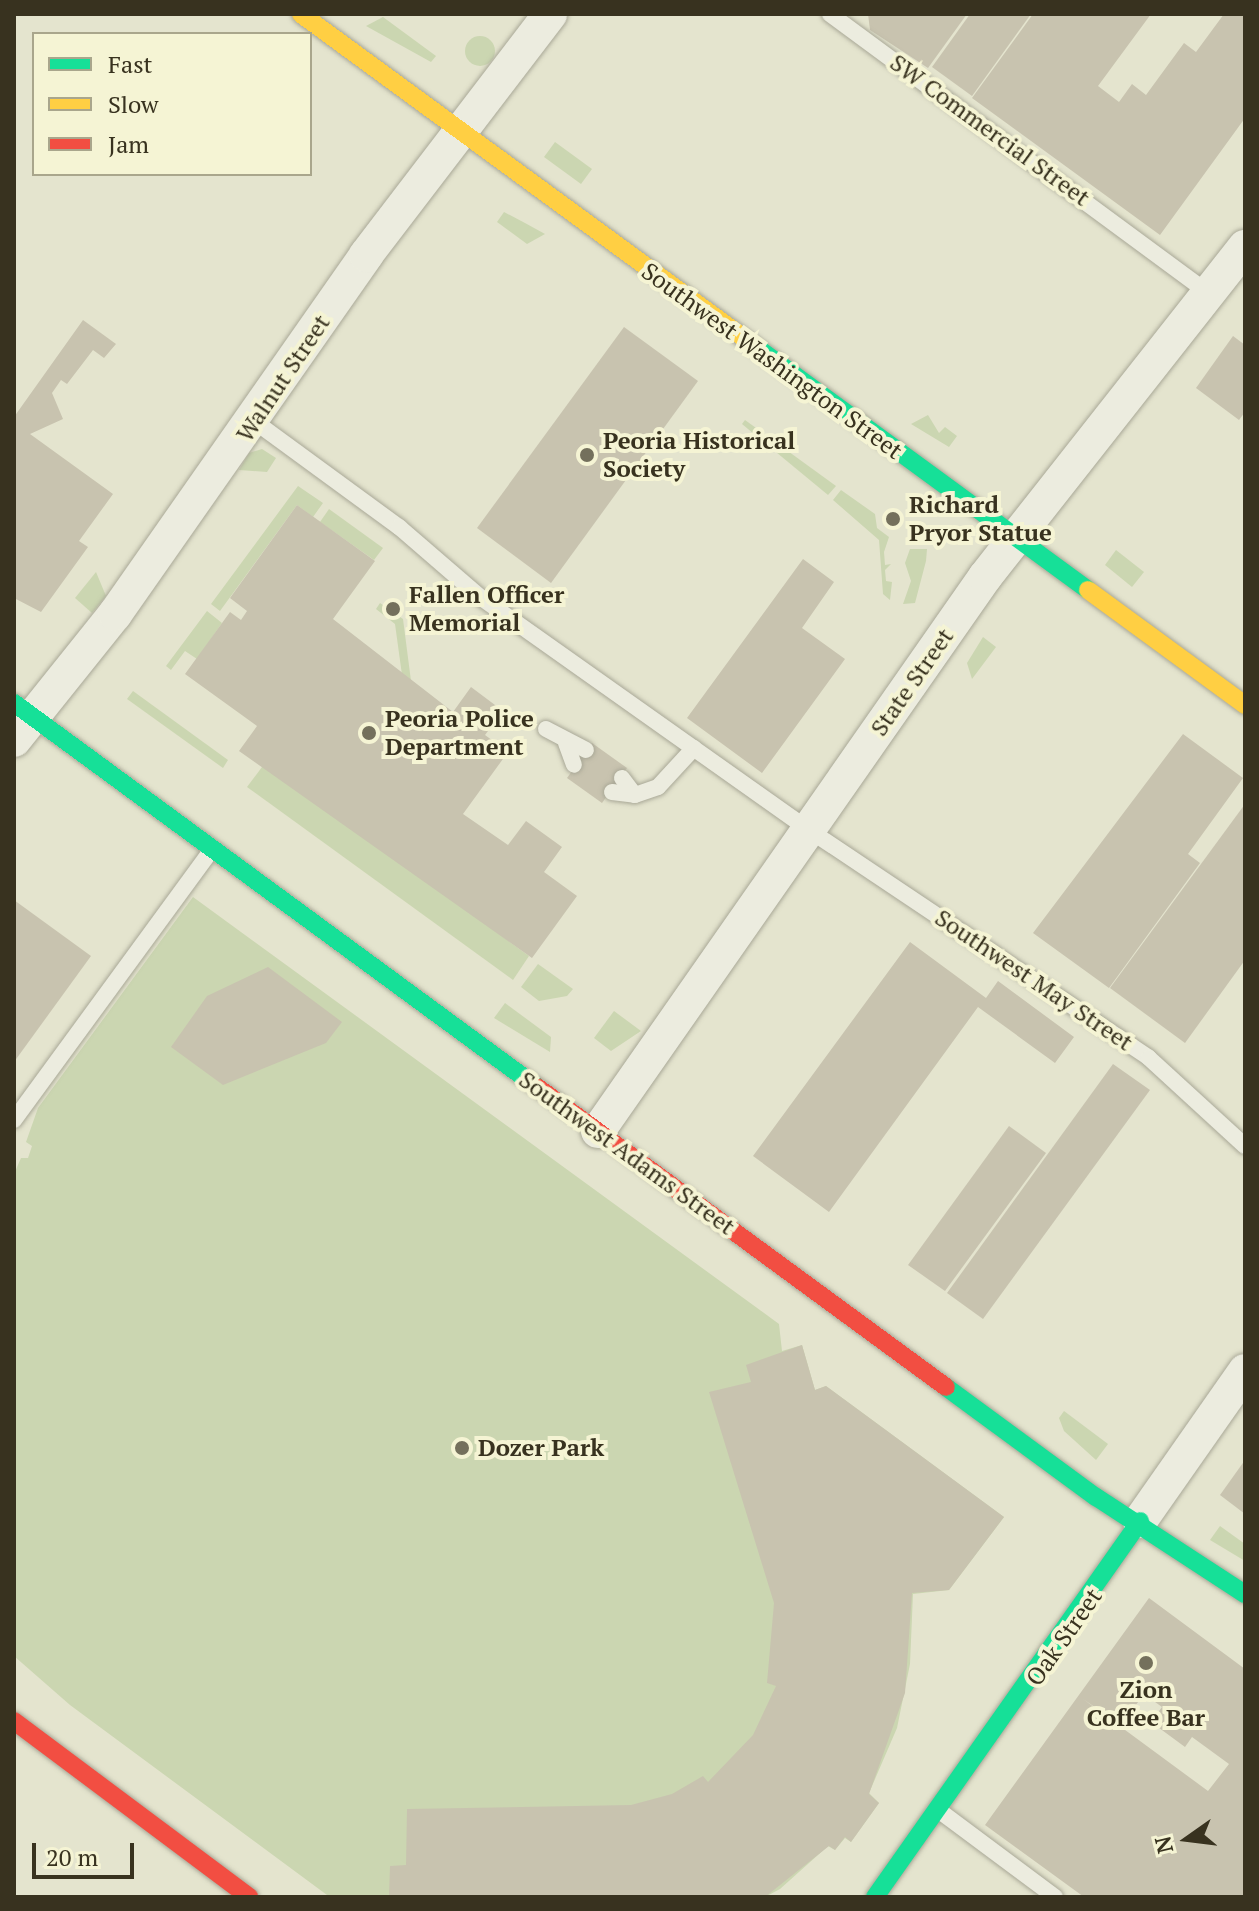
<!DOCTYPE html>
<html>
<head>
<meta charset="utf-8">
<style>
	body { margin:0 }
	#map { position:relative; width:1259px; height:1911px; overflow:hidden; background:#e4e4ce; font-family:"PT Serif",serif }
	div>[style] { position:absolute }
	.green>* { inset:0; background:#cbd6b1 }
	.round { border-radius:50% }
	.building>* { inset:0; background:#c8c3af }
	.roads { filter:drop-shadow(0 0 2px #a9a897) drop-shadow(0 0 2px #a9a897) }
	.lane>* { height:16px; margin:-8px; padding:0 8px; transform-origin:8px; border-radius:8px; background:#ececdf }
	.street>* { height:34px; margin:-17px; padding:0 17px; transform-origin:17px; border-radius:17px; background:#ececdf }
	.fast>* { height:18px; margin:-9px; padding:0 9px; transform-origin:9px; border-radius:9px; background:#16e098 }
	.slow>* { height:18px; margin:-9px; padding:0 9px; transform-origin:9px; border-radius:9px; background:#ffcf43 }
	.jam>* { height:18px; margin:-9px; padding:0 9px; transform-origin:9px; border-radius:9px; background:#f24e42 }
	.dots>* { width:22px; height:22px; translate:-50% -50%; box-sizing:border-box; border:4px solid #f5f4d4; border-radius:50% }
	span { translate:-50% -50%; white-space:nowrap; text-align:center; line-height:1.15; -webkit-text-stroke:8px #f5f4d4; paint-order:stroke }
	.street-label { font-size:24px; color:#38321f }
	.poi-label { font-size:24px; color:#38321f; font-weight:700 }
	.left { translate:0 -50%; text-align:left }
	.frame { position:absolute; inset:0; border:16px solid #38321f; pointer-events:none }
	.legend { position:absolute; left:32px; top:32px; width:280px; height:144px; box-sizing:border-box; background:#f5f4d4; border:2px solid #a9a68c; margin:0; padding:10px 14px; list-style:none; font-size:24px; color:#38321f }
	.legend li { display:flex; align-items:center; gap:16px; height:40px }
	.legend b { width:40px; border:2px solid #a9a68c }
	.north { position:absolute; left:1147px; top:1799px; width:80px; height:80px; -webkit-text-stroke:6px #f5f4d4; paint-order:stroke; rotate:256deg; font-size:22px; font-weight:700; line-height:32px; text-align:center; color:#38321f }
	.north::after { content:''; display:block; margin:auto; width:28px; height:36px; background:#38321f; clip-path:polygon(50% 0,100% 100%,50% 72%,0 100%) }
	.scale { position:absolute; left:32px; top:1843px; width:102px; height:36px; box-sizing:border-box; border:4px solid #38321f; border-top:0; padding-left:10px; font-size:24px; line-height:28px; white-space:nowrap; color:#38321f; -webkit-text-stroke:6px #f5f4d4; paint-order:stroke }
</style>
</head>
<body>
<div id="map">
	<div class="green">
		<i style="clip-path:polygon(383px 17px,436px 56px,431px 62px,366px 26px)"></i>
		<i class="round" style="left:465px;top:36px;width:30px;height:30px"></i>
		<i style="clip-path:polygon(555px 142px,592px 169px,581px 184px,544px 157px)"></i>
		<i style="clip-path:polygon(504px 212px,525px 223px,545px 234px,527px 244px,497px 222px)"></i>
		<i style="clip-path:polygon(928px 415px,939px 433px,945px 427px,957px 436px,949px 447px,911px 424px)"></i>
		<i style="clip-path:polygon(745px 420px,836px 486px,828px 495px,742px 424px)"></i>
		<i style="clip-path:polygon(262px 449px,276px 458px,267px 472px,239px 470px,249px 453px)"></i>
		<i style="clip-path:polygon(298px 486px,323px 503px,313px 517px,297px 505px,220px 611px,211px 604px)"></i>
		<i style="clip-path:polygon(841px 490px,875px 514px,877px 528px,889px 537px,884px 552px,885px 565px,891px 564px,885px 570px,886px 581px,892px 582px,890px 600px,883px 594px,879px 540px,833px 500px)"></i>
		<i style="clip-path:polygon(329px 509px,383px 548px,374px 560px,320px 522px)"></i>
		<i style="clip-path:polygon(910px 549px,927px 549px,926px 561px,915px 603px,903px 604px,911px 581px,905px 563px)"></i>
		<i style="clip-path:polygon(1116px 550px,1144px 572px,1132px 587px,1105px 565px)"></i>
		<i style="clip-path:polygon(96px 572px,106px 596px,92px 613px,75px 598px)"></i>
		<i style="clip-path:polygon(380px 603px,403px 619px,411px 681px,402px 675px,395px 624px,376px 609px)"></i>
		<i style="clip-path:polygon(207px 611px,222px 623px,197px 659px,185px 651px,171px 670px,166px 666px)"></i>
		<i style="clip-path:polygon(983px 637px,996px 647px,972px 679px,967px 663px)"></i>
		<i style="clip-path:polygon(133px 691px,228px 760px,223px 768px,127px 699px)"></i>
		<i style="clip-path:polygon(265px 763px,529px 956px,513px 980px,247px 787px)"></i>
		<i style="clip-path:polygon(193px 897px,779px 1324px,782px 1351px,802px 1345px,815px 1390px,826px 1386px,1004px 1517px,949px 1590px,913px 1594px,910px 1664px,897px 1728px,869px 1793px,879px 1803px,851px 1842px,845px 1838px,835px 1850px,828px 1846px,780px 1889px,765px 1897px,327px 1895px,70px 1705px,14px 1656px,14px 1174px,21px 1158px,28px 1158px,32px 1146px,26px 1142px,38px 1108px)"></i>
		<i style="clip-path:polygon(538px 964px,573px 989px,567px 996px,539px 1001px,521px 987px)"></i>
		<i style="clip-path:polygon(505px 1003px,551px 1037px,550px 1052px,494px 1018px)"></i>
		<i style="clip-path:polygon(614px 1011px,641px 1031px,611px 1051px,594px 1038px)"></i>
		<i style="clip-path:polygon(1064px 1411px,1108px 1444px,1096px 1460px,1064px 1431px,1059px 1418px)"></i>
		<i style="clip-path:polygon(1220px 1526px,1245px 1544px,1245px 1561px,1210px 1540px)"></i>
	</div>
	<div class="building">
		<i style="clip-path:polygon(868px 14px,967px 14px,928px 68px,870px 30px)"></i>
		<i style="clip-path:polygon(970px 14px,1031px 14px,972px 96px,932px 67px)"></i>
		<i style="clip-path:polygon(1033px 14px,1151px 14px,1098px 86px,1119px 102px,1132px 84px,1146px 95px,1184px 43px,1196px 52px,1224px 14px,1245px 14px,1245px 118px,1160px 235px,972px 98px)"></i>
		<i style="clip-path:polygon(83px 320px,116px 344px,104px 358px,93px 350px,67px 384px,61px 380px,52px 393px,63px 419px,30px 434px,113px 494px,79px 541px,88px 547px,41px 612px,14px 598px,14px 417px)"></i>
		<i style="clip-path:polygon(624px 327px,698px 381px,551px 583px,477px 528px)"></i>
		<i style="clip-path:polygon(1233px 336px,1245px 345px,1245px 412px,1239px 420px,1196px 388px)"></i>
		<i style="clip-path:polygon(297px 505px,375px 561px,333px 619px,453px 712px,471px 687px,503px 711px,485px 735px,508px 752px,463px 814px,508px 845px,526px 821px,562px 847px,544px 872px,577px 896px,532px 958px,239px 751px,257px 726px,185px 674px,230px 612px,241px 620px,247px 611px,230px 598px)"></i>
		<i style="clip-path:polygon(803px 559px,834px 582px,802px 628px,845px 659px,762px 773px,687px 718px)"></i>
		<i style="clip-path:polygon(1183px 734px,1243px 778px,1188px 854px,1200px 863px,1109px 988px,1033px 933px)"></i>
		<i style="clip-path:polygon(592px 743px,627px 768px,602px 803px,567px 778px)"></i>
		<i style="clip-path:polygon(1245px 804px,1245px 960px,1185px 1043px,1110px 988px)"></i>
		<i style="clip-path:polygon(14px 900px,91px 956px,14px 1062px)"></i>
		<i style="clip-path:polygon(910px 942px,986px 998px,998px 981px,1074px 1037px,1055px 1063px,978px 1007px,829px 1212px,753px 1156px)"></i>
		<i style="clip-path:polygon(268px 967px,342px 1022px,326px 1043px,223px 1085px,171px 1047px,207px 996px)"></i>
		<i style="clip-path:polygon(1113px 1064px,1150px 1090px,983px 1319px,947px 1293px)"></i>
		<i style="clip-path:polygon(1009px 1126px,1046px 1153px,945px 1291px,908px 1265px)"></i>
		<i style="clip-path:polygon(802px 1345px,815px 1390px,826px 1386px,1004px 1517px,949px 1590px,912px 1593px,905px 1693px,869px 1794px,879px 1803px,851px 1842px,845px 1837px,835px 1850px,829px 1846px,765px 1897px,389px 1897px,390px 1866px,406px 1865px,407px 1809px,631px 1805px,672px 1794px,703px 1776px,708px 1782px,753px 1735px,776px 1686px,767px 1683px,774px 1603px,709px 1392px,751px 1382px,746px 1365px)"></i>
		<i style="clip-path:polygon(1245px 1460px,1245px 1514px,1220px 1495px)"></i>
		<i style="clip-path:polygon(evenodd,1149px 1598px,1245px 1669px,1245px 1897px,1084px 1897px,985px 1825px,1149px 1598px,1144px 1694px,1162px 1707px,1151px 1722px,1185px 1747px,1192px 1737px,1229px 1764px,1208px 1791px,1083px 1699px,1121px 1725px,1144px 1694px)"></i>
	</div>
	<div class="roads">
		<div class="lane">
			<i style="left:830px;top:14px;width:471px;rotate:36.4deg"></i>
			<i style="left:254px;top:421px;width:180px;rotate:36.2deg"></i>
			<i style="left:399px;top:527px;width:107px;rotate:40.8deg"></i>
			<i style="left:480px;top:597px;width:403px;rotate:35.3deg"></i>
			<i style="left:809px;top:830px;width:409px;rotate:33.8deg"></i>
			<i style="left:1149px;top:1058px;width:130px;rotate:42.5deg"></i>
			<i style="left:546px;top:729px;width:45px;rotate:27.7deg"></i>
			<i style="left:566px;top:743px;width:23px;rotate:70deg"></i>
			<i style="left:622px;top:778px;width:21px;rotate:53deg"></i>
			<i style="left:635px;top:795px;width:24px;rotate:-19deg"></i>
			<i style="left:658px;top:787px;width:53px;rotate:-47.3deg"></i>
			<i style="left:612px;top:792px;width:23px;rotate:7deg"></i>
			<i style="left:14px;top:1120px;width:333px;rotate:-53.8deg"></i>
			<i style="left:941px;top:1812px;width:142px;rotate:36.7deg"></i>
		</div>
		<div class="street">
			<i style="left:14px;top:740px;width:161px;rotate:-51.3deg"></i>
			<i style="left:115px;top:614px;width:438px;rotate:-55deg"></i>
			<i style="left:366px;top:255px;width:303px;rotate:-52.6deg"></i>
			<i style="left:598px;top:1131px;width:676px;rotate:-55.06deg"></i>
			<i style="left:985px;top:577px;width:420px;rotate:-51.8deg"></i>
			<i style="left:1140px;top:1521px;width:183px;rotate:-55deg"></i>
		</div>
		<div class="fast">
			<i style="left:752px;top:344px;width:416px;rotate:36.2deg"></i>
			<i style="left:14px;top:703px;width:649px;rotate:36.29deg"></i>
			<i style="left:946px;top:1387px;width:186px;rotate:36.3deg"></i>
			<i style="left:1096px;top:1497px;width:178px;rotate:33.1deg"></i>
			<i style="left:875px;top:1897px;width:460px;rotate:-54.8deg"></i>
		</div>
		<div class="slow">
			<i style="left:301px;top:14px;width:559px;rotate:36.19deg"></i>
			<i style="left:1088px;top:590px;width:195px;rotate:36.2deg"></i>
		</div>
		<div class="jam">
			<i style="left:537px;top:1087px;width:507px;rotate:36.26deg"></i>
			<i style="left:14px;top:1721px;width:294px;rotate:36.8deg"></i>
		</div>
	</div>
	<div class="dots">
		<i style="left:587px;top:455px;background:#74705c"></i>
		<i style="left:893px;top:519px;background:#74705c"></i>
		<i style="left:393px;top:609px;background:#74705c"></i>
		<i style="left:369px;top:733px;background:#74705c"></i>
		<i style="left:462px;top:1448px;background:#74705c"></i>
		<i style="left:1146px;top:1663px;background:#74705c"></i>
	</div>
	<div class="street-label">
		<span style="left:990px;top:130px;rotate:36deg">SW Commercial Street</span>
		<span style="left:772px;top:361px;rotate:36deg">Southwest Washington Street</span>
		<span style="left:283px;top:378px;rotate:-56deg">Walnut Street</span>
		<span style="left:912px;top:682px;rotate:-55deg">State Street</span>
		<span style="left:1034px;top:980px;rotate:34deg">Southwest May Street</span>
		<span style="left:627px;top:1153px;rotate:36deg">Southwest Adams Street</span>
		<span style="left:1064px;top:1637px;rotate:-55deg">Oak Street</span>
	</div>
	<div class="poi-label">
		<span class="left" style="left:603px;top:455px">Peoria Historical<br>Society</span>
		<span class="left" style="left:909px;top:519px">Richard<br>Pryor Statue</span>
		<span class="left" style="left:409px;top:609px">Fallen Officer<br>Memorial</span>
		<span class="left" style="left:385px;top:733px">Peoria Police<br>Department</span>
		<span class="left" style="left:478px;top:1448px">Dozer Park</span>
		<span style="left:1146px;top:1704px">Zion<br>Coffee Bar</span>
	</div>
	<div class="frame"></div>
	<ul class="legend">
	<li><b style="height:10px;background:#16e098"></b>Fast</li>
	<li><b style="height:10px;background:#ffcf43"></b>Slow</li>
	<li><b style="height:10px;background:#f24e42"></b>Jam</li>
	</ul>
	<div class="north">N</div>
	<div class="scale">20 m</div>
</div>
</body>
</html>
